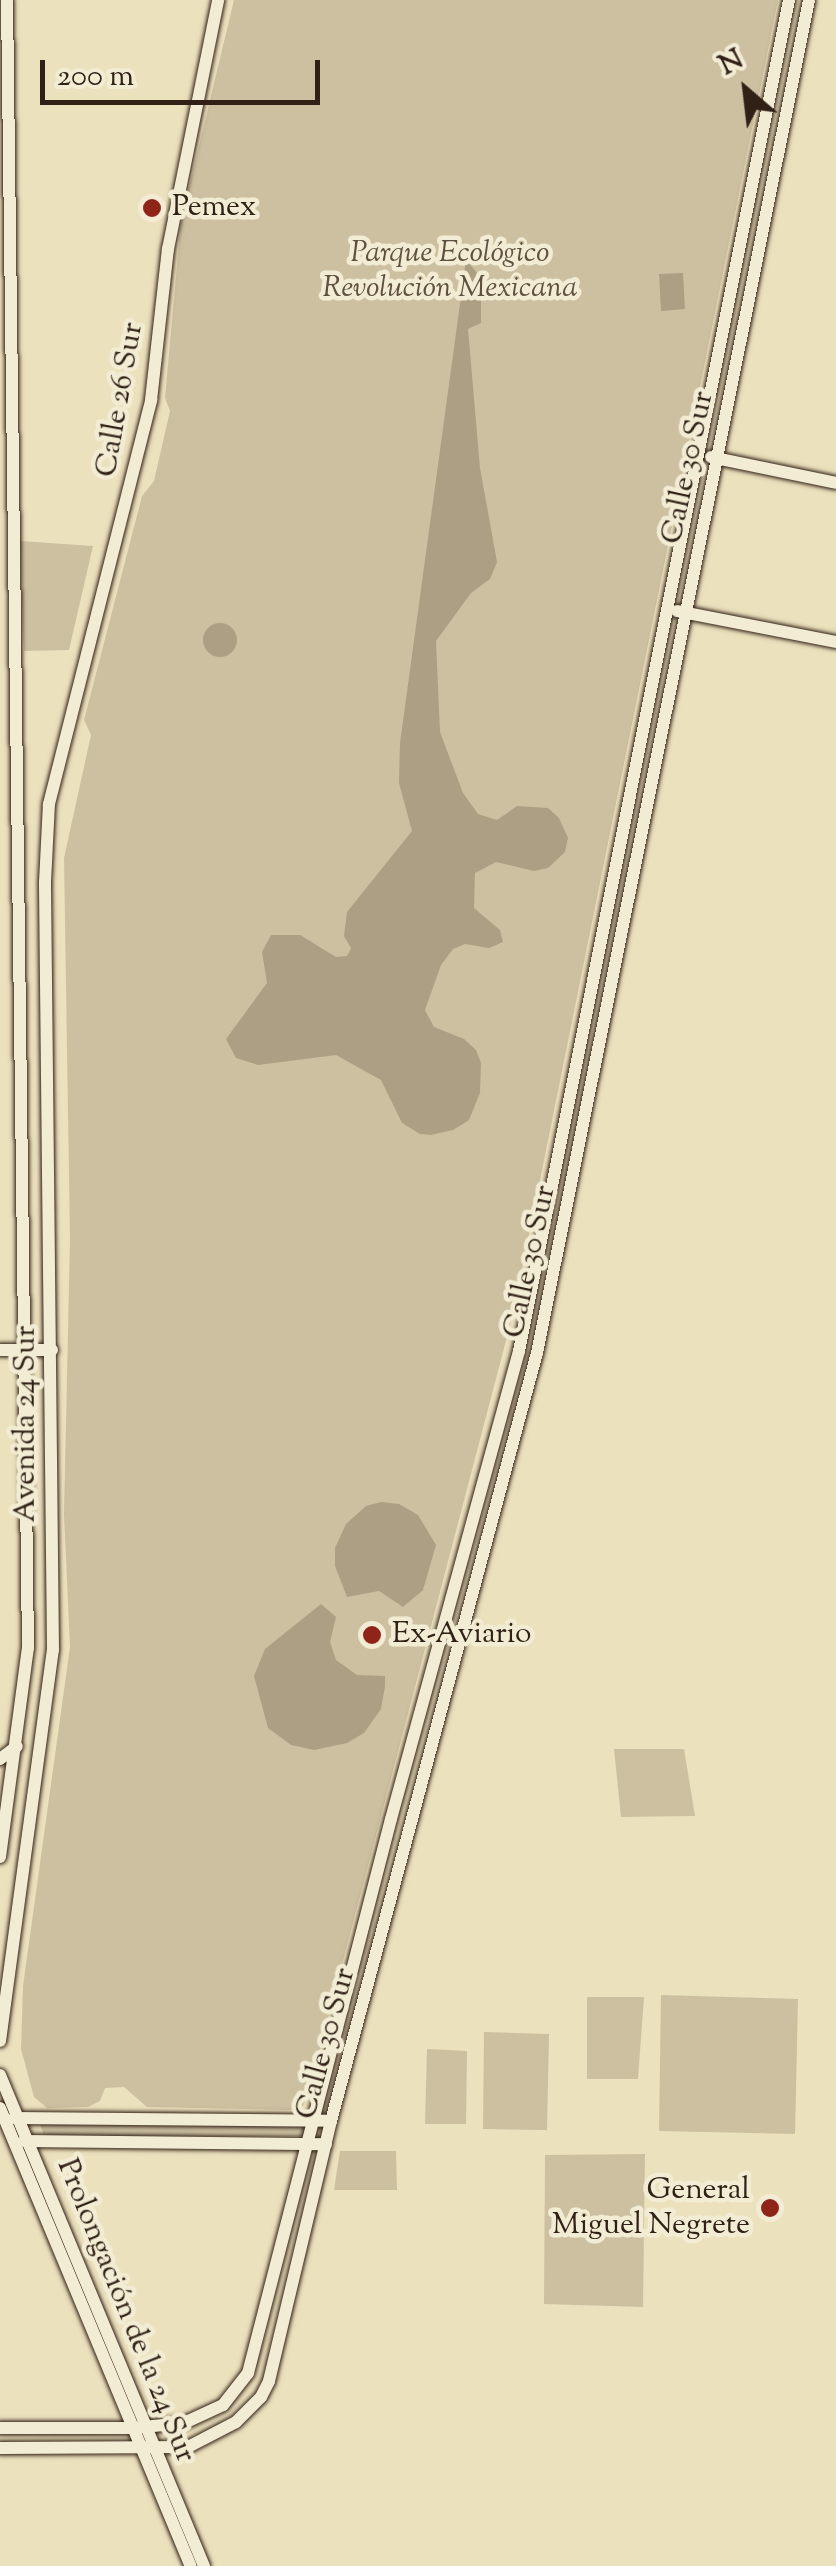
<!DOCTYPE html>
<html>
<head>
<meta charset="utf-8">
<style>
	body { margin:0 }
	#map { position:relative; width:836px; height:2566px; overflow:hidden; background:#ece1bd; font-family:"Sorts Mill Goudy",serif }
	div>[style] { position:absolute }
	.green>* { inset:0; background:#ccc0a1 }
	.water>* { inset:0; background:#ac9f84 }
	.round { border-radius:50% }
	.roads { filter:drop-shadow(0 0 2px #302016) drop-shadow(0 0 2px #302016) }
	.secondary>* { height:12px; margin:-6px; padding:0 6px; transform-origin:6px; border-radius:6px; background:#f3ecd4 }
	.dots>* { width:28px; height:28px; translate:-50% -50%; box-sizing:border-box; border:5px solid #f3ecd4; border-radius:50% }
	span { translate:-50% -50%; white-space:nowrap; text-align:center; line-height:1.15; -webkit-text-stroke:9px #f3ecd4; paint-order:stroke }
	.poi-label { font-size:30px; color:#302016 }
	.left { translate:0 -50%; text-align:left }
	.right { translate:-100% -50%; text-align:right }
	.park-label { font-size:30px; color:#5f5040; font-style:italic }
	.street-label { font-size:30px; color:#302016 }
	.north { position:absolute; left:696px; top:40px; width:100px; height:100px; -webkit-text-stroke:8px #f3ecd4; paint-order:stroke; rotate:332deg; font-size:28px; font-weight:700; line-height:40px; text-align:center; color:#302016 }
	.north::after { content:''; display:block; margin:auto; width:35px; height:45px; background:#302016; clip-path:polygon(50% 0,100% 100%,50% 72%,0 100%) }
	.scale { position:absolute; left:40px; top:60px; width:280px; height:45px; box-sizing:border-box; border:5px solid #302016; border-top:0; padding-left:12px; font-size:30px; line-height:35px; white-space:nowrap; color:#302016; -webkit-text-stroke:8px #f3ecd4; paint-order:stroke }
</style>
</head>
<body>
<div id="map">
	<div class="green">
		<i style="clip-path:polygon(234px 0,778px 0,513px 1314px,308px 2094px,303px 2106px,290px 2110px,147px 2107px,124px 2087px,105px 2088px,100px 2101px,88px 2107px,47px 2108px,34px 2097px,21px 2049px,23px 1986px,70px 1647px,64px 1514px,70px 1239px,64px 858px,91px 735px,84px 720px,142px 496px,154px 481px,170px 411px,165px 398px,181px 221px)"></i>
		<i style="clip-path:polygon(20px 541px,93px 546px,69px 650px,24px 651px)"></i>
		<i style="clip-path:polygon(614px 1749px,684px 1749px,695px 1816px,621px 1817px)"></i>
		<i style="clip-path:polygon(661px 1995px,798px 1999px,795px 2134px,659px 2131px)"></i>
		<i style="clip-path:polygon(587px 1997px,644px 1997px,638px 2079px,587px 2079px)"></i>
		<i style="clip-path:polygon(484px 2032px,549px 2034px,547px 2130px,483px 2129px)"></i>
		<i style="clip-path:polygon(427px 2049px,467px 2051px,466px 2124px,425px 2124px)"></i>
		<i style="clip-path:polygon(39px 2121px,306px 2126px,306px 2136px,44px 2136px)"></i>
		<i style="clip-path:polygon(340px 2151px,396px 2151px,397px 2190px,334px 2190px)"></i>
		<i style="clip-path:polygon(645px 2154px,643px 2307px,544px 2304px,545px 2155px)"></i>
	</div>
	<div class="water">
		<i style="clip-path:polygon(466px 260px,479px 275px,481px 286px,481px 323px,468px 329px,480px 468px,497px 562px,490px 579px,471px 593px,436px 641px,440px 732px,463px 793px,478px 814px,497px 820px,517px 806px,548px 808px,559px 818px,568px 838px,565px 852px,548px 868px,534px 871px,496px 862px,475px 873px,474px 908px,500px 930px,503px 942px,489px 948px,465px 944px,453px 949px,441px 965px,425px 1010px,434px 1027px,464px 1039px,476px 1050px,481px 1063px,480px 1093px,469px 1120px,453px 1130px,431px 1135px,420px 1134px,402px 1123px,381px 1080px,336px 1055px,258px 1065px,236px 1058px,226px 1039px,267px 983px,262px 952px,271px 935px,300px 935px,336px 957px,347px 956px,351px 948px,344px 936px,347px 912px,412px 831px,399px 783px,400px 743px)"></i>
		<i style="clip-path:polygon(683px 273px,685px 309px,661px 311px,659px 274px)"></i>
		<i class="round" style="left:203px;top:623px;width:34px;height:34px"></i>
		<i style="clip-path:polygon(381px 1502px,399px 1504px,418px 1515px,436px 1545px,423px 1590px,403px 1607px,379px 1591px,347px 1597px,335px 1566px,335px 1548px,346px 1524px,366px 1506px)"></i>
		<i style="clip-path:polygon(321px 1604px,336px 1617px,330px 1642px,336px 1660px,357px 1675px,385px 1676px,385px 1686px,381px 1709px,364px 1733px,347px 1743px,314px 1750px,291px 1745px,268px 1728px,254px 1676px,265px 1649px)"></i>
	</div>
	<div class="roads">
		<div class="secondary">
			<i style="left:711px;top:457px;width:128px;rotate:11.7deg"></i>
			<i style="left:677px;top:611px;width:162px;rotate:11deg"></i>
			<i style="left:0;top:1350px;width:52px"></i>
			<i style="left:0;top:1759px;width:21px;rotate:-37deg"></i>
			<i style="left:0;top:1857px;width:211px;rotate:-82.4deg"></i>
			<i style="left:28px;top:1648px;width:1648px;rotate:-90.73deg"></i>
			<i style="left:0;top:2041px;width:395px;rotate:-82.3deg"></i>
			<i style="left:53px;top:1650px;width:768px;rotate:-90.6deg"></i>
			<i style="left:45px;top:882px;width:78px;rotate:-87.1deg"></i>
			<i style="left:49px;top:804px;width:417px;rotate:-75.8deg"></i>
			<i style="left:151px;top:400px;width:152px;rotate:-83.6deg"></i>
			<i style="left:168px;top:249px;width:254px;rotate:-78.6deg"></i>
			<i style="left:0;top:2075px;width:532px;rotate:67.44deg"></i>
			<i style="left:0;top:2108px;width:496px;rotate:67.4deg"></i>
			<i style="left:14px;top:2118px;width:317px;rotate:0.5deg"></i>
			<i style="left:24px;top:2141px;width:302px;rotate:0.6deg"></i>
			<i style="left:0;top:2428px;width:133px"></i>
			<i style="left:133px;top:2428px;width:51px;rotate:-5.6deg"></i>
			<i style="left:184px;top:2423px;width:43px;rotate:-24.8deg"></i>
			<i style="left:223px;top:2405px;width:41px;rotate:-52deg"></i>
			<i style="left:248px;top:2373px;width:572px;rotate:-75.53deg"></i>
			<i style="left:391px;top:1819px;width:485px;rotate:-74.7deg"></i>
			<i style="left:519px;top:1351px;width:1378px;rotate:-78.7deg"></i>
			<i style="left:0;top:2448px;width:188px;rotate:-0.3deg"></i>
			<i style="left:188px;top:2447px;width:54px;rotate:-27.5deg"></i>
			<i style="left:236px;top:2422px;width:35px;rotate:-45deg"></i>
			<i style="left:261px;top:2397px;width:18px;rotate:-63deg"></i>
			<i style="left:269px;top:2381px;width:267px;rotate:-76.6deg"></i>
			<i style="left:331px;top:2121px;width:795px;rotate:-74.99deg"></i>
			<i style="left:537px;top:1353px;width:1380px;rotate:-78.63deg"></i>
		</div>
	</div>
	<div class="dots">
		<i style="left:152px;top:208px;background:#8f2418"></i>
		<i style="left:372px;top:1635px;background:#8f2418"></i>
		<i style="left:770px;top:2208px;background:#8f2418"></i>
	</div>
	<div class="poi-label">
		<span class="left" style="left:172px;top:208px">Pemex</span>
		<span class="left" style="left:392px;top:1635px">Ex-Aviario</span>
		<span class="right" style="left:750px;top:2208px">General<br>Miguel Negrete</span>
	</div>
	<div class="park-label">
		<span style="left:450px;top:271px">Parque Ecológico<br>Revolución Mexicana</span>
	</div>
	<div class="street-label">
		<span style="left:121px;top:400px;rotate:-80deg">Calle 26 Sur</span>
		<span style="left:689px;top:468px;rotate:-78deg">Calle 30 Sur</span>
		<span style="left:531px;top:1262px;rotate:-78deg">Calle 30 Sur</span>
		<span style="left:27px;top:1424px;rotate:-90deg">Avenida 24 Sur</span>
		<span style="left:327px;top:2044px;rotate:-75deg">Calle 30 Sur</span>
		<span style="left:125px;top:2311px;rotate:68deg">Prolongación de la 24 Sur</span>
	</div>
	<div class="north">N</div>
	<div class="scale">200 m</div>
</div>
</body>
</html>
